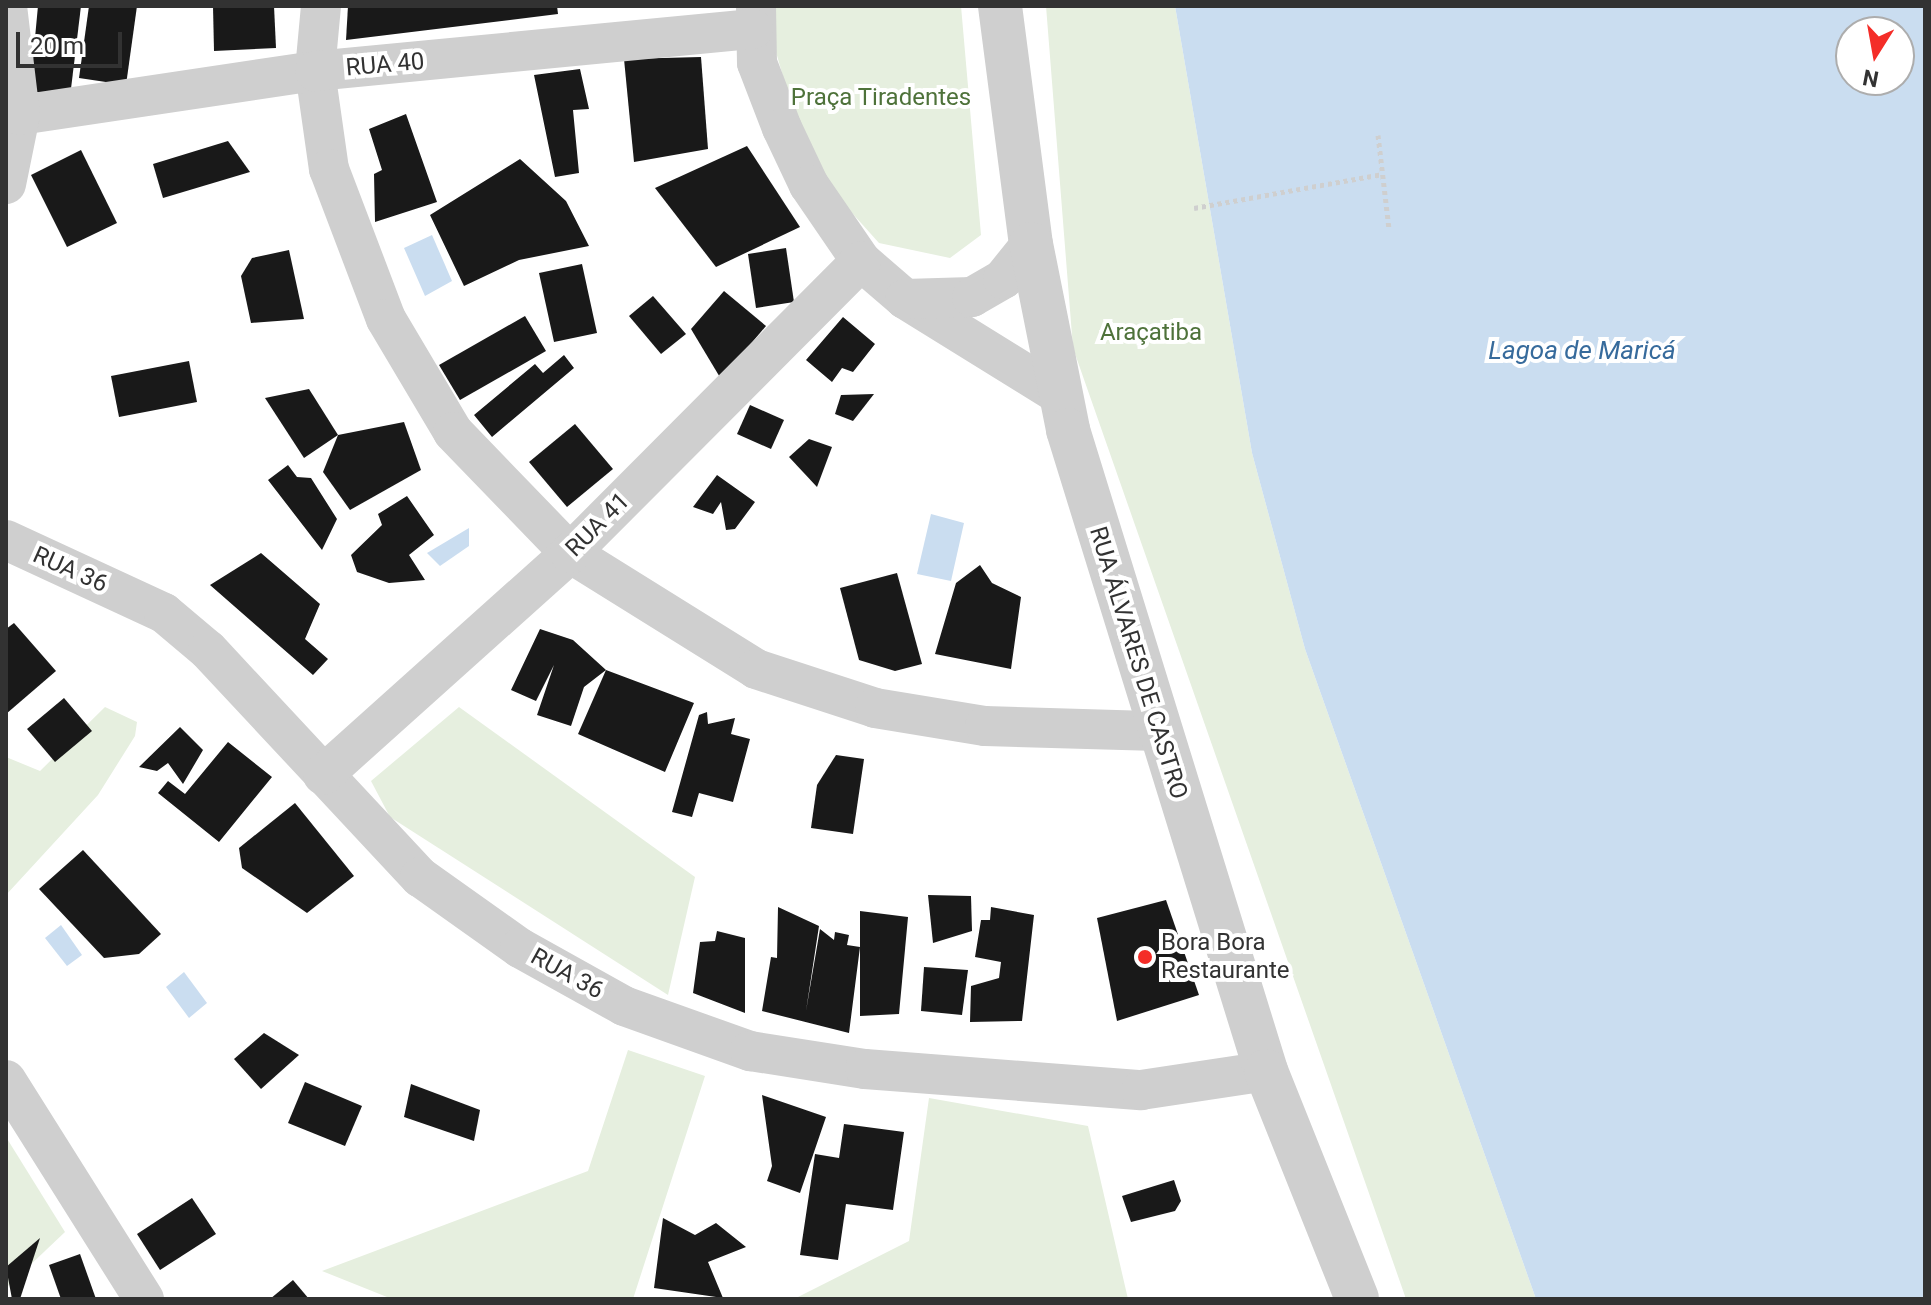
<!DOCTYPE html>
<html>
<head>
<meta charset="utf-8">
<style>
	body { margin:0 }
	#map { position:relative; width:1931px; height:1305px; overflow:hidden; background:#fff; font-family:Roboto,sans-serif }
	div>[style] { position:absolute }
	.green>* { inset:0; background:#e6efdf }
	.water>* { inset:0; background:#caddf0 }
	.building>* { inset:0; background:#191919 }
	.path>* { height:5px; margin-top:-2.5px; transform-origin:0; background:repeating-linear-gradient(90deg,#cfcfcf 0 4px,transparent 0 8px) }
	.minor>* { height:40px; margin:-20px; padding:0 20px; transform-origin:20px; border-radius:20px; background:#cfcfcf }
	.tertiary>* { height:44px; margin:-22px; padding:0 22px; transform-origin:22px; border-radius:22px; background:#cfcfcf }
	.dots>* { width:22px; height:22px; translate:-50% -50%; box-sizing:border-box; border:4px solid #fff; border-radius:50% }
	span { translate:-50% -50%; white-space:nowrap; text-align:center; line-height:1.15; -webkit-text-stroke:8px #fff; paint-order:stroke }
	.street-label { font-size:24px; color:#323232 }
	.park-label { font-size:24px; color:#4e723a }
	.poi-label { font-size:24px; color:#323232 }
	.left { translate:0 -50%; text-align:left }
	.water-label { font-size:26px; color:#376b9c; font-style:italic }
	.frame { position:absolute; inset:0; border:8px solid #323232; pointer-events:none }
	.north { position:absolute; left:1835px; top:16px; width:80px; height:80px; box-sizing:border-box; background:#fff; border:2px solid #adadad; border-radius:50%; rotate:191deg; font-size:22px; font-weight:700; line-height:32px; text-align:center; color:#323232 }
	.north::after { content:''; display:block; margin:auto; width:28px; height:36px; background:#f42d28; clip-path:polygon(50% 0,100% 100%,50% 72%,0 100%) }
	.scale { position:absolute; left:16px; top:32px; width:106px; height:36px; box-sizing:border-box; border:4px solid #323232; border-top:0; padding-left:10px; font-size:24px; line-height:28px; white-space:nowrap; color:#323232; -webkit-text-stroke:6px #fff; paint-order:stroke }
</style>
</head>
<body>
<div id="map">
	<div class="green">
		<i style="clip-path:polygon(774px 6px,961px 6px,981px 235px,950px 258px,879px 243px,808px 164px,770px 31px)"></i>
		<i style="clip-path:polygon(1046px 6px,1175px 6px,1252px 453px,1305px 649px,1536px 1299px,1406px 1299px,1073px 348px)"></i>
		<i style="clip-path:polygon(105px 707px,137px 722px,135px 736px,98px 795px,6px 895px,6px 757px,40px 771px)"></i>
		<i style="clip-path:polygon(459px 707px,695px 877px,668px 995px,390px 817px,371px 781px)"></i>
		<i style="clip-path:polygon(628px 1050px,705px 1076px,633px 1299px,392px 1299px,322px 1271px,588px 1171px)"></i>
		<i style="clip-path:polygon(929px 1098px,1088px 1126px,1128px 1299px,794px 1299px,909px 1241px)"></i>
		<i style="clip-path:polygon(6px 1137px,65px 1232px,6px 1288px)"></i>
	</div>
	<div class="water">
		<i style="clip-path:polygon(evenodd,1175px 6px,1925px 6px,1925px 1299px,1536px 1299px,1305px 649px,1252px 453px,1175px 6px,1851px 32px,1899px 32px,1899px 80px,1851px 80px,1851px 32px)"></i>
		<i style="clip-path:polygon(432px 235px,452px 281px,425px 296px,404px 248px)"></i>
		<i style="clip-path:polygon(931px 514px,964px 523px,951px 581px,917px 574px)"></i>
		<i style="clip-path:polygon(469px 528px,469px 546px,440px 566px,427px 553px)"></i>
		<i style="clip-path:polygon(61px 925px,82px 955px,67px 966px,45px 938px)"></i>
		<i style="clip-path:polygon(184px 972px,207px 1003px,189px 1018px,166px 987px)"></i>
	</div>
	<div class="building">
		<i style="clip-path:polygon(38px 6px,81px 6px,70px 97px,30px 91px)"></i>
		<i style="clip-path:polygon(89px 6px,137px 6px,126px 85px,79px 78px)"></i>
		<i style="clip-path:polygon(213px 6px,274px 6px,276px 48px,214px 51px)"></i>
		<i style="clip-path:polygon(348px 6px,557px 6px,558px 14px,346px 40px)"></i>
		<i style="clip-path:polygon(701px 57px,708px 149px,634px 162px,624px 59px)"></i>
		<i style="clip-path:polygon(580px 69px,589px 109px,573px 110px,579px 173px,555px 177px,534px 75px)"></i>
		<i style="clip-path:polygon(406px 114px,437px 202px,375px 222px,374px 174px,382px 170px,369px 129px)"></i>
		<i style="clip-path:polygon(228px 141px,250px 172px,163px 198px,153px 164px)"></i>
		<i style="clip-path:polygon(747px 146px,800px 227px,716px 267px,655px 188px)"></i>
		<i style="clip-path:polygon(81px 150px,117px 223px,67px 247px,31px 175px)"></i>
		<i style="clip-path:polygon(520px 159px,566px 201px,589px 246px,519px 260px,464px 286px,430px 215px)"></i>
		<i style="clip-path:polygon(786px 248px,794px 302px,756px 308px,748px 254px)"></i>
		<i style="clip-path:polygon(289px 250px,304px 319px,251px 323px,241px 276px,252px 258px)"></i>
		<i style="clip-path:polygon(582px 264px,597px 333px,554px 342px,539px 273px)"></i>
		<i style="clip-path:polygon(724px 291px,766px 326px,721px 379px,691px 329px)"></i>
		<i style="clip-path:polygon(653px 296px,686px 334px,661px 354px,629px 316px)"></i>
		<i style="clip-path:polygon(525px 316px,546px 351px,460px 400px,439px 365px)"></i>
		<i style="clip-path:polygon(843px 317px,875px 344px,853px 372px,842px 368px,832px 382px,806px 360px)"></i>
		<i style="clip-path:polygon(564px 355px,574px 368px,492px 437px,474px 415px,535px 364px,543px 373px)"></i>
		<i style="clip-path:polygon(189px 361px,197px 402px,119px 417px,111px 376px)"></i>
		<i style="clip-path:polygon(309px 389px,338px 435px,304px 458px,265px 398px)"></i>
		<i style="clip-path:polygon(874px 394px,853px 421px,835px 414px,841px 395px)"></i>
		<i style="clip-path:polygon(750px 405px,784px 420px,771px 449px,737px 434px)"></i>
		<i style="clip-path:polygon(404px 422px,421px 470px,350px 510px,323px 472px,338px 435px)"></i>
		<i style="clip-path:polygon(575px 424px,613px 469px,567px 507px,529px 462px)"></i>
		<i style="clip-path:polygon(809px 439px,832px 447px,817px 487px,789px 457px)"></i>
		<i style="clip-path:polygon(288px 465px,297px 477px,311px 478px,337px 519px,322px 550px,268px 480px)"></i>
		<i style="clip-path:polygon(717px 475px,755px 502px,735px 529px,726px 530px,721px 502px,713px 514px,693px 507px)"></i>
		<i style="clip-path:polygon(407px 496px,434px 535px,409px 555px,425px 580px,389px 583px,357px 572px,351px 555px,382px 525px,378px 514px)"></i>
		<i style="clip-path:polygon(261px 553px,320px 604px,305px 639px,328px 659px,313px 675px,210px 585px)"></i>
		<i style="clip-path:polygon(980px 565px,992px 583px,1021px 597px,1011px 669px,935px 654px,956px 583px)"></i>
		<i style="clip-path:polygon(897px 573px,922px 664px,895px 671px,859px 660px,840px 588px)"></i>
		<i style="clip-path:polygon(14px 623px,56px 671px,6px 714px,6px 629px)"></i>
		<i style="clip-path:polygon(540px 629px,573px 640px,606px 670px,694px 703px,665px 772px,578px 734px,606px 670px,584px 687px,571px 726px,537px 715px,554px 665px,536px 701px,511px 690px)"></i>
		<i style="clip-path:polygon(64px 698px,92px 731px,55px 762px,27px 729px)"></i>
		<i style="clip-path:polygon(707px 712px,708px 724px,735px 718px,731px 734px,750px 739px,733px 802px,699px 793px,692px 817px,672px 812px,699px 715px)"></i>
		<i style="clip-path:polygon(180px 727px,203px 750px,183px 784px,168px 763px,157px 771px,139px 767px)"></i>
		<i style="clip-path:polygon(228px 742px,272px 777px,219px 842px,158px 793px,168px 781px,185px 794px)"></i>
		<i style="clip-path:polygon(836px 755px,864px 759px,853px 834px,811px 828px,817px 785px)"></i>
		<i style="clip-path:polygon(295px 803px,354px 876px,307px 913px,242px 868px,239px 848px)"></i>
		<i style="clip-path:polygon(83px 850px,161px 934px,139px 954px,104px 958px,39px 889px)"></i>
		<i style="clip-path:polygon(928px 895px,971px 896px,972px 931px,933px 943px)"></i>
		<i style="clip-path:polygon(1166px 900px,1199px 995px,1117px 1021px,1097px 918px)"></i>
		<i style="clip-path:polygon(778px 907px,819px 926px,806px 1011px,820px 929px,834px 940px,835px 932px,849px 935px,847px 945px,860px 947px,849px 1033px,762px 1011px,771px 957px,777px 958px)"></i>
		<i style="clip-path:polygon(991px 907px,1034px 915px,1022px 1021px,970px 1022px,971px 986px,999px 978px,1001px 962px,975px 957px,981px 920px,990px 920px)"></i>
		<i style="clip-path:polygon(860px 911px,908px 917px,899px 1014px,860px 1016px)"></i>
		<i style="clip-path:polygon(717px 931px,745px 938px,745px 1013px,693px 993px,700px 942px,715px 941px)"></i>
		<i style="clip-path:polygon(924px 967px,968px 970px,962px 1015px,921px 1011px)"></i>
		<i style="clip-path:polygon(264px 1033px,299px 1055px,261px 1089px,234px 1059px)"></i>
		<i style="clip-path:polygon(305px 1082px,362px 1106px,345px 1146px,288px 1123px)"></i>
		<i style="clip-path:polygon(411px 1084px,480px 1110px,474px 1141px,404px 1117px)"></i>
		<i style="clip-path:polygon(762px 1095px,826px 1117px,800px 1193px,767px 1181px,772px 1166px)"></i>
		<i style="clip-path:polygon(844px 1124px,904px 1132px,893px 1210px,846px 1204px,838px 1260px,800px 1255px,815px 1154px,839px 1158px)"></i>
		<i style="clip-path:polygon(1174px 1180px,1181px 1201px,1175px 1211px,1131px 1222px,1122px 1196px)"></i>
		<i style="clip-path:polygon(192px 1198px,216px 1234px,160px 1270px,137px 1234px)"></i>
		<i style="clip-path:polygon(663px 1218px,695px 1235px,716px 1223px,746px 1247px,708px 1262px,723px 1298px,654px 1288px)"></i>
		<i style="clip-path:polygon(40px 1238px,20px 1299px,12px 1299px,6px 1267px)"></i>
		<i style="clip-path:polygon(80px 1254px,96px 1299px,61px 1299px,49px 1265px)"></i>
		<i style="clip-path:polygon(293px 1280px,309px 1299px,270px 1299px)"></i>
	</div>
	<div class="path">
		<i style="left:1378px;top:135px;width:94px;rotate:83.3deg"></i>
		<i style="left:1194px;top:208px;width:192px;rotate:-10.2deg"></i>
	</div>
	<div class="minor">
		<i style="left:321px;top:6px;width:65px;rotate:95.3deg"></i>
		<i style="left:315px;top:71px;width:99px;rotate:81.9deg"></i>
		<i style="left:329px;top:169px;width:160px;rotate:69.2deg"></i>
		<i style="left:386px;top:319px;width:131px;rotate:59.3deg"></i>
		<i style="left:453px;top:432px;width:168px;rotate:46deg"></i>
		<i style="left:570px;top:553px;width:219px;rotate:31.9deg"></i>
		<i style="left:756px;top:669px;width:125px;rotate:18.1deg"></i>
		<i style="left:875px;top:708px;width:111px;rotate:9.3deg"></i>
		<i style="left:985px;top:726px;width:173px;rotate:1.7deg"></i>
		<i style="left:756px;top:6px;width:57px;rotate:89deg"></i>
		<i style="left:757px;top:63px;width:70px;rotate:69deg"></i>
		<i style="left:782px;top:128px;width:63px;rotate:64.7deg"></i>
		<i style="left:809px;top:185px;width:92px;rotate:55.6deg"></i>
		<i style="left:861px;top:261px;width:58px;rotate:40.8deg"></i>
		<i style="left:905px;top:299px;width:180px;rotate:31.8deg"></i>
		<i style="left:20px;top:115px;width:298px;rotate:-8.5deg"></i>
		<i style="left:315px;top:71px;width:440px;rotate:-5.5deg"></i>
		<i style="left:6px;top:184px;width:70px;rotate:-78.5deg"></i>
		<i style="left:20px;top:115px;width:110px;rotate:-96.8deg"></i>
		<i style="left:905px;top:299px;width:67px;rotate:-1.7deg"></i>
		<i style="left:972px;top:297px;width:36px;rotate:-30deg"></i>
		<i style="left:1003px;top:279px;width:45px;rotate:-51.3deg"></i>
		<i style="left:6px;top:540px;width:174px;rotate:24.8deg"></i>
		<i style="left:164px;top:613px;width:57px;rotate:40.1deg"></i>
		<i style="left:208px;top:650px;width:311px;rotate:47deg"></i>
		<i style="left:420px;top:877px;width:123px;rotate:35.4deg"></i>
		<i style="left:520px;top:948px;width:119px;rotate:29.1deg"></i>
		<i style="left:624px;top:1006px;width:134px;rotate:19.7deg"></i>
		<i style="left:750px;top:1051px;width:116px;rotate:8.9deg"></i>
		<i style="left:865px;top:1069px;width:277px;rotate:4.4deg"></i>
		<i style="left:1141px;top:1090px;width:126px;rotate:-8.6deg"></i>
		<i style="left:323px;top:775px;width:332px;rotate:-41.9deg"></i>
		<i style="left:570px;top:553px;width:412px;rotate:-45.1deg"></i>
		<i style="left:6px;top:1080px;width:259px;rotate:57.8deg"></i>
	</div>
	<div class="tertiary">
		<i style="left:1000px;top:6px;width:240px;rotate:82.6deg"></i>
		<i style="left:1031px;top:244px;width:190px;rotate:78.7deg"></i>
		<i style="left:1068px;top:430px;width:671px;rotate:72.83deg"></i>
		<i style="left:1266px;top:1071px;width:245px;rotate:68.2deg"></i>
	</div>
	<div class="dots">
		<i style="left:1145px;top:957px;background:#f42d28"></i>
	</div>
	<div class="street-label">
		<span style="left:385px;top:65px;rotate:-5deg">RUA 40</span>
		<span style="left:598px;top:525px;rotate:-45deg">RUA 41</span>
		<span style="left:70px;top:570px;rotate:24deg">RUA 36</span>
		<span style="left:1138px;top:663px;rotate:73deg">RUA ÁLVARES DE CASTRO</span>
		<span style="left:567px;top:974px;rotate:29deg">RUA 36</span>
	</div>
	<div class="park-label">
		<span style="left:881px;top:98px">Praça Tiradentes</span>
		<span style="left:1151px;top:333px">Araçatiba</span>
	</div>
	<div class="poi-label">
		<span class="left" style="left:1161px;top:957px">Bora Bora<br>Restaurante</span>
	</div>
	<div class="water-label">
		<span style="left:1582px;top:351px">Lagoa de Maricá</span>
	</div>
	<div class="frame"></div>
	<div class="north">N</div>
	<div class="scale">20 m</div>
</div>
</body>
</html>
